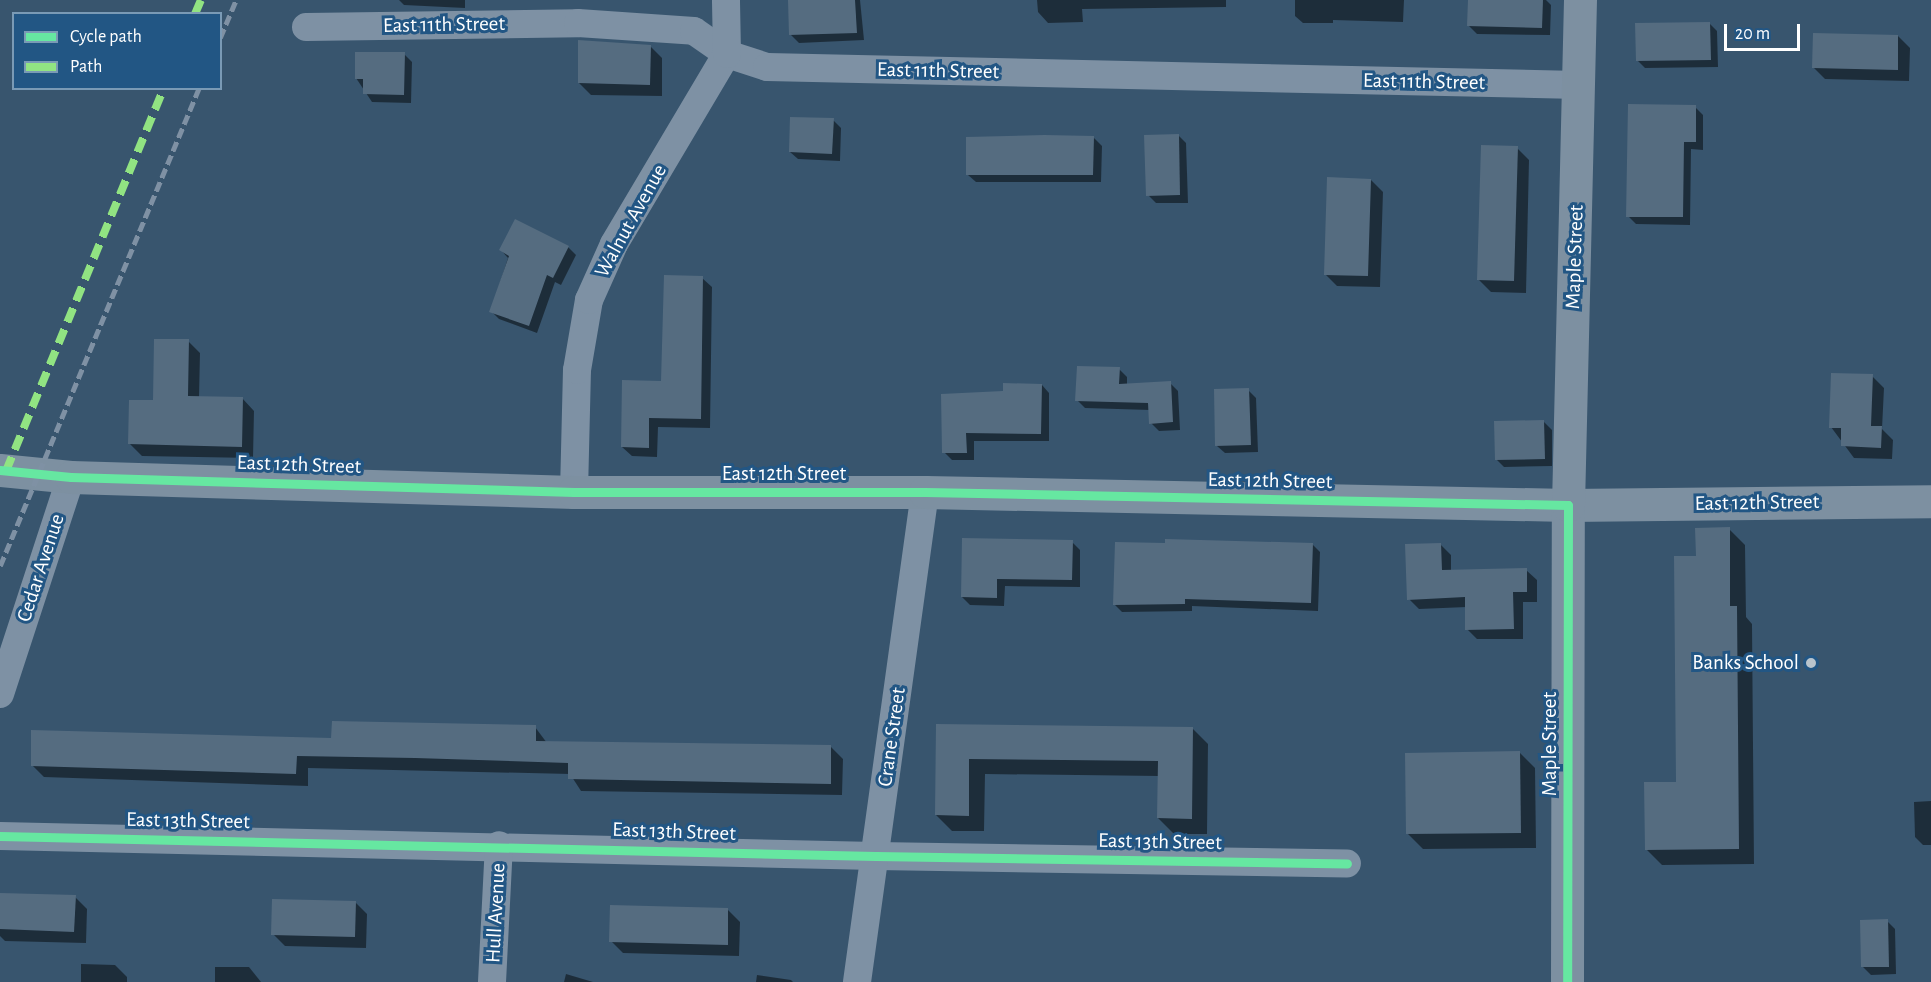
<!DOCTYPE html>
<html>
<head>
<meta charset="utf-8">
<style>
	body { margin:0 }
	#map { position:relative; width:1931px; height:982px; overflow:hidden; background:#38556e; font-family:"Alegreya Sans",sans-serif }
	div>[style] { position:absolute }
	.shadow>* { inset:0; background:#0007 }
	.building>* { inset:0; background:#556c80 }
	.minor>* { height:28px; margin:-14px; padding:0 14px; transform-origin:14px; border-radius:14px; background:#7e91a4 }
	.major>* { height:33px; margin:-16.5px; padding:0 16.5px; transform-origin:16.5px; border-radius:16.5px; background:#7d90a1 }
	.rail>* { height:4.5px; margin-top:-2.25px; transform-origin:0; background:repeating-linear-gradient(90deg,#7f91a4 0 10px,transparent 0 14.5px) }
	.quiet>* { height:8px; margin-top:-4px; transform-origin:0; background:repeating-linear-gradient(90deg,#91e382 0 15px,transparent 0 23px) }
	.cycleway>* { height:9px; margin:-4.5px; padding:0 4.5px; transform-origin:4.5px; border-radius:4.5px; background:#66e7a1 }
	.dots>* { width:16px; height:16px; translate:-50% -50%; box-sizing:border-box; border:3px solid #225684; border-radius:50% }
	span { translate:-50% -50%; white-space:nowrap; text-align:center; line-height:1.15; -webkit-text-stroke:6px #225684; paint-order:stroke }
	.street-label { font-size:21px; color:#fff }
	.poi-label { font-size:21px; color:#fff }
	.right { translate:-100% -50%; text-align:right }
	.legend { position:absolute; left:12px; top:12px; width:210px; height:78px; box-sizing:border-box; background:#225684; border:2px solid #7a9ab5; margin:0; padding:8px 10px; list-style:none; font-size:18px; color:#fff }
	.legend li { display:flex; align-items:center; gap:12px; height:30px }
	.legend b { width:30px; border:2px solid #7a9ab5 }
	.scale { position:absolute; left:1724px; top:24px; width:76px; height:27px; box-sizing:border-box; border:3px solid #fff; border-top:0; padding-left:8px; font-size:18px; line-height:21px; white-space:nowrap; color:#fff; -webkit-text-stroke:4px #225684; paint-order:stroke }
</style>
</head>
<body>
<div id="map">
	<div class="shadow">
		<i style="clip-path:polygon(399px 0,465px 0,465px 8px,404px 5px)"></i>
		<i style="clip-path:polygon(790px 0,860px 0,864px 40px,799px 43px,791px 35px)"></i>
		<i style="clip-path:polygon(1037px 0,1226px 0,1226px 7px,1082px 9px,1083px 22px,1048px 23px,1038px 12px)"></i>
		<i style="clip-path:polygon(1295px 0,1404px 0,1403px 22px,1333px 20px,1333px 23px,1303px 23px,1295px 16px)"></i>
		<i style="clip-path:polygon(1471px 0,1546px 0,1551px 5px,1550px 35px,1477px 34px,1469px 26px)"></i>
		<i style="clip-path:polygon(1709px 23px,1717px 31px,1718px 67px,1645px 68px,1637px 60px)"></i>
		<i style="clip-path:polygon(1898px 36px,1910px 48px,1909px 81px,1825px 79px,1813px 67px)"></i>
		<i style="clip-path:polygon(650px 46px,662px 58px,662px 96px,591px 95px,579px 83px)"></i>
		<i style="clip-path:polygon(404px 54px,412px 62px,411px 103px,372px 102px,356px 78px)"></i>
		<i style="clip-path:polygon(1695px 107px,1703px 115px,1703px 150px,1691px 149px,1690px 225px,1636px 224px,1628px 216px)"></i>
		<i style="clip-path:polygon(833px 120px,841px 128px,840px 161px,798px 159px,790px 152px)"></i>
		<i style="clip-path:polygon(1178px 135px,1186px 143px,1188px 203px,1156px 203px,1148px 195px)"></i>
		<i style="clip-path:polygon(1094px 138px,1102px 146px,1101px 182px,976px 182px,968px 175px)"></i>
		<i style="clip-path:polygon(1517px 148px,1529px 160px,1526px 293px,1491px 292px,1479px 280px)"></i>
		<i style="clip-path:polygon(1371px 180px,1383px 192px,1380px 287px,1337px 286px,1325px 274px)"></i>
		<i style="clip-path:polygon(568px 247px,576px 255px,561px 285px,555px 282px,537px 333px,499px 319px,491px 311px,508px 258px,501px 250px)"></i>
		<i style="clip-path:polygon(702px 278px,712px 287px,710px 428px,658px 427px,657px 457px,632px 456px,622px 447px,662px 383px)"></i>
		<i style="clip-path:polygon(188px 341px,200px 353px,199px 398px,242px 398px,254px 411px,253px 458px,142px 456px,130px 444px)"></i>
		<i style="clip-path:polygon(1119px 369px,1127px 377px,1127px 385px,1170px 383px,1178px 391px,1180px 430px,1159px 431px,1151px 423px,1150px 410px,1085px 408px,1077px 400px)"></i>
		<i style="clip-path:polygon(1872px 376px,1884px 388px,1882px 429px,1893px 440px,1892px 459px,1854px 458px,1831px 427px)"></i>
		<i style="clip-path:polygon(1042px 385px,1049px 393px,1049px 441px,974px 441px,974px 460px,952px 460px,944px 452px,1005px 393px)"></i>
		<i style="clip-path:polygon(1248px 390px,1256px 398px,1258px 452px,1225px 453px,1217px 446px)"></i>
		<i style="clip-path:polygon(1544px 422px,1552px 430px,1552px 466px,1504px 467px,1496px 459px)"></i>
		<i style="clip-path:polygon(1729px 529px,1745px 545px,1746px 617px,1752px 624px,1754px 864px,1662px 865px,1646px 849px,1677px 784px,1697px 557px)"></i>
		<i style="clip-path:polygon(964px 539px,1072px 542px,1080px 550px,1080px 587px,1005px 586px,1004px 606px,970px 605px,962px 597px)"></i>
		<i style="clip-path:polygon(1312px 544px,1320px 552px,1318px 611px,1192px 606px,1192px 611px,1122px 612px,1114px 604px)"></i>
		<i style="clip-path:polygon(1440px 544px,1451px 555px,1451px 571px,1526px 570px,1537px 580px,1537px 602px,1523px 602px,1523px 639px,1477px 639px,1467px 629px,1467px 607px,1419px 609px,1409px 599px)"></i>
		<i style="clip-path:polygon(937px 726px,1192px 728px,1208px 744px,1207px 834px,1174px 834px,1158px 818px,1159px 776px,985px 774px,984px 831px,952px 831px,936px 815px)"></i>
		<i style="clip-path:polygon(535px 727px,547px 743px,831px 747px,843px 759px,842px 795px,581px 791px,570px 774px,308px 768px,308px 786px,44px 777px,32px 765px,333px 739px)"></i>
		<i style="clip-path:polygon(1519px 752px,1535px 768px,1536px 848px,1423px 849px,1407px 833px)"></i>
		<i style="clip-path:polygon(1931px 801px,1931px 845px,1923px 845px,1915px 837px,1914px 802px)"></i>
		<i style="clip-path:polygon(0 894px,75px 897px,87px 909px,86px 943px,5px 941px,0 936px)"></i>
		<i style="clip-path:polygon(355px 902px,367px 914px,366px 948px,285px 946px,273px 934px)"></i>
		<i style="clip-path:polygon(728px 910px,740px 922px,739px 956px,623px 953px,611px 941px)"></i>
		<i style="clip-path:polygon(1887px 921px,1895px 929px,1896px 974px,1871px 975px,1863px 967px)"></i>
		<i style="clip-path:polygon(81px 964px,115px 965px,127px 977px,127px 982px,81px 982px)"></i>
		<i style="clip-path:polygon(215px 967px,249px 967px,261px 982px,215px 982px)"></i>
		<i style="clip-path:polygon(566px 974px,593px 982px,564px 982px)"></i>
		<i style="clip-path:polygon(757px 975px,791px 980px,793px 982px,756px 982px)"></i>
	</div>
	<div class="building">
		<i style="clip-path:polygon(788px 0,855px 0,857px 33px,789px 35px)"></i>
		<i style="clip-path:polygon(1468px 0,1543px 0,1542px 28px,1467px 26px)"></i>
		<i style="clip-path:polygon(1710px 22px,1711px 60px,1636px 61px,1635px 23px)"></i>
		<i style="clip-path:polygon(1813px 33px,1898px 35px,1898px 70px,1812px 68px)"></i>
		<i style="clip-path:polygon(578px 40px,651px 45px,650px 85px,578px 83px)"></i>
		<i style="clip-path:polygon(355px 52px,405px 52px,404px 95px,363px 94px,363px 79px,355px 79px)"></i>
		<i style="clip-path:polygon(1628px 104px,1696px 105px,1696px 142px,1684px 142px,1683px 217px,1626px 217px)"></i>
		<i style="clip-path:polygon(790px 117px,834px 118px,832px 154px,789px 152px)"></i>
		<i style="clip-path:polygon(1179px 134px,1180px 195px,1146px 196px,1144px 135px)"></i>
		<i style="clip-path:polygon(1044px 135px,1094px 136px,1093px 175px,966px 175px,966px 137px)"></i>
		<i style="clip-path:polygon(1481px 145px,1518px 146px,1514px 281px,1477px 280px)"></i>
		<i style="clip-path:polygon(1327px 177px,1371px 179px,1368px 276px,1324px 275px)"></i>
		<i style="clip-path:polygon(515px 219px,569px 246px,553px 278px,547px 275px,529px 326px,489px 312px,509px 256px,499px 250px)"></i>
		<i style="clip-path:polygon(664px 275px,703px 276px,701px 419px,649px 418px,649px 448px,621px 447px,622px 380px,661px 381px)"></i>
		<i style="clip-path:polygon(154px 339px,189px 339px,188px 396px,243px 397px,242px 447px,128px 444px,129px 400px,153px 400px)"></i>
		<i style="clip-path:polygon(1077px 366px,1120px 367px,1119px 384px,1171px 381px,1173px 422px,1149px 424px,1148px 403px,1075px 401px)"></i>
		<i style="clip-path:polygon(1831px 373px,1873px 374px,1871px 426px,1882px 426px,1881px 448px,1841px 446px,1841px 428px,1829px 428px)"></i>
		<i style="clip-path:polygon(1003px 383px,1042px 384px,1041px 434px,966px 433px,967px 453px,942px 453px,941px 394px,1003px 391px)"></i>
		<i style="clip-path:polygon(1249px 388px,1251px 445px,1215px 446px,1214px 389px)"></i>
		<i style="clip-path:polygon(1544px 420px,1545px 459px,1495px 460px,1494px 421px)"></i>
		<i style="clip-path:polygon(1730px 527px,1730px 606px,1737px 606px,1739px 849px,1645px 850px,1644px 782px,1676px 782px,1674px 556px,1696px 556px,1695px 528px)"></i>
		<i style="clip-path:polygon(962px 538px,1073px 540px,1072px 580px,997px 579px,997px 598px,961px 597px)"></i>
		<i style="clip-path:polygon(1165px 539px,1313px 543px,1311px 603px,1185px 599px,1185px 604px,1113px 605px,1115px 542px,1165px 543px)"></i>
		<i style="clip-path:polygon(1441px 543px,1442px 570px,1527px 568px,1527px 592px,1513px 592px,1514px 629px,1465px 630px,1465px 597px,1407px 600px,1405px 544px)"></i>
		<i style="clip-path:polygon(332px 721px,536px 725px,536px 741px,831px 745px,831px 784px,568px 779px,568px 763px,415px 758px,297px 756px,296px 774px,31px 766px,31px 730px,331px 738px)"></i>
		<i style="clip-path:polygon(936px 724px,1193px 727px,1192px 819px,1157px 818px,1158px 761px,969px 759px,969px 816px,935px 815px)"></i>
		<i style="clip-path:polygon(1520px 751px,1521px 833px,1406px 834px,1405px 753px)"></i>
		<i style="clip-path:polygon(0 893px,76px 895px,74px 932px,0 929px)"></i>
		<i style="clip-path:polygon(272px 899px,356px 901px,355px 937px,271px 935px)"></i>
		<i style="clip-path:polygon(610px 905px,728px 908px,728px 945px,609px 942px)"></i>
		<i style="clip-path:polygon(1888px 919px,1889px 967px,1861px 967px,1860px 920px)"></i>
	</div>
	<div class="minor">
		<i style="left:306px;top:27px;width:272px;rotate:-0.8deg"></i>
		<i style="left:578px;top:23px;width:116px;rotate:3.9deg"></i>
		<i style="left:694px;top:31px;width:40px;rotate:34.9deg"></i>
		<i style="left:727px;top:54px;width:42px;rotate:18deg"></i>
		<i style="left:767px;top:67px;width:812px;rotate:1.27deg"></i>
		<i style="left:574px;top:492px;width:122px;rotate:-88.6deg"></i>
		<i style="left:577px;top:370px;width:71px;rotate:-80.3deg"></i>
		<i style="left:589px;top:300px;width:61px;rotate:-65.9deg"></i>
		<i style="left:614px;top:244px;width:221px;rotate:-59.3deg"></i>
		<i style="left:727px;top:54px;width:54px;rotate:-91.1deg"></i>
		<i style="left:0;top:694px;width:228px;rotate:-71.9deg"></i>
		<i style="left:0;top:836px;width:876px;rotate:1.31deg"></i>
		<i style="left:876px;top:856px;width:471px;rotate:0.9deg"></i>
		<i style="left:492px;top:982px;width:137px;rotate:-87.1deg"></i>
		<i style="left:857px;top:982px;width:495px;rotate:-82.1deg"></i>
	</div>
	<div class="major">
		<i style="left:0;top:470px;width:71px;rotate:5.6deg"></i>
		<i style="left:71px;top:477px;width:503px;rotate:1.71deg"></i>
		<i style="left:574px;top:492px;width:351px"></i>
		<i style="left:925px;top:492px;width:643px;rotate:1.16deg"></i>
		<i style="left:1568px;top:505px;width:363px;rotate:-0.6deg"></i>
		<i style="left:1567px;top:982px;width:477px;rotate:-89.9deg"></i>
		<i style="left:1568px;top:505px;width:505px;rotate:-88.64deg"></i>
	</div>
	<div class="rail">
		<i style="left:220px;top:38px;width:41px;rotate:-67.2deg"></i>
		<i style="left:0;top:566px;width:518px;rotate:-67.4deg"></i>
	</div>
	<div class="quiet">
		<i style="left:195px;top:14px;width:15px;rotate:-67deg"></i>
		<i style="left:6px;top:471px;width:414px;rotate:-67.6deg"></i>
	</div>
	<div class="cycleway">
		<i style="left:0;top:470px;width:71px;rotate:5.6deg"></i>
		<i style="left:71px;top:477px;width:503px;rotate:1.71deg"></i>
		<i style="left:574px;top:492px;width:351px"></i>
		<i style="left:925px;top:492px;width:643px;rotate:1.16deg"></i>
		<i style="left:1568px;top:505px;width:477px;rotate:90.1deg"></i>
		<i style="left:0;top:836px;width:876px;rotate:1.31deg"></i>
		<i style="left:876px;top:856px;width:471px;rotate:0.9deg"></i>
	</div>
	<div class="dots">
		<i style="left:1811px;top:663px;background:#b9c4cc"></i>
	</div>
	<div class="street-label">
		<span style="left:444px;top:25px;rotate:-1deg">East 11th Street</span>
		<span style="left:938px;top:71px;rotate:1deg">East 11th Street</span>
		<span style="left:1424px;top:82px;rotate:1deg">East 11th Street</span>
		<span style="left:631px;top:221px;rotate:-61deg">Walnut Avenue</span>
		<span style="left:1575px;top:257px;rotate:-88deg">Maple Street</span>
		<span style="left:299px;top:465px;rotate:2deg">East 12th Street</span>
		<span style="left:784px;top:474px">East 12th Street</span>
		<span style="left:1270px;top:481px;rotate:1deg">East 12th Street</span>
		<span style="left:1757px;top:503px;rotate:-1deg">East 12th Street</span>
		<span style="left:41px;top:568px;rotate:-72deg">Cedar Avenue</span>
		<span style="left:892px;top:737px;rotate:-82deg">Crane Street</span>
		<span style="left:1550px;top:744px;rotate:-90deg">Maple Street</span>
		<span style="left:188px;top:821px;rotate:1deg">East 13th Street</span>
		<span style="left:674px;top:832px;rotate:2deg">East 13th Street</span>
		<span style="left:1160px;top:842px;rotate:1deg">East 13th Street</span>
		<span style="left:496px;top:913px;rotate:-87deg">Hull Avenue</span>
	</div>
	<div class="poi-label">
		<span class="right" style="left:1799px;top:663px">Banks School</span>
	</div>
	<ul class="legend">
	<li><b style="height:8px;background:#66e7a1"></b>Cycle path</li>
	<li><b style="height:8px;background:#91e382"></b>Path</li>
	</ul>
	<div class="scale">20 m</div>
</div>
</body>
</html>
